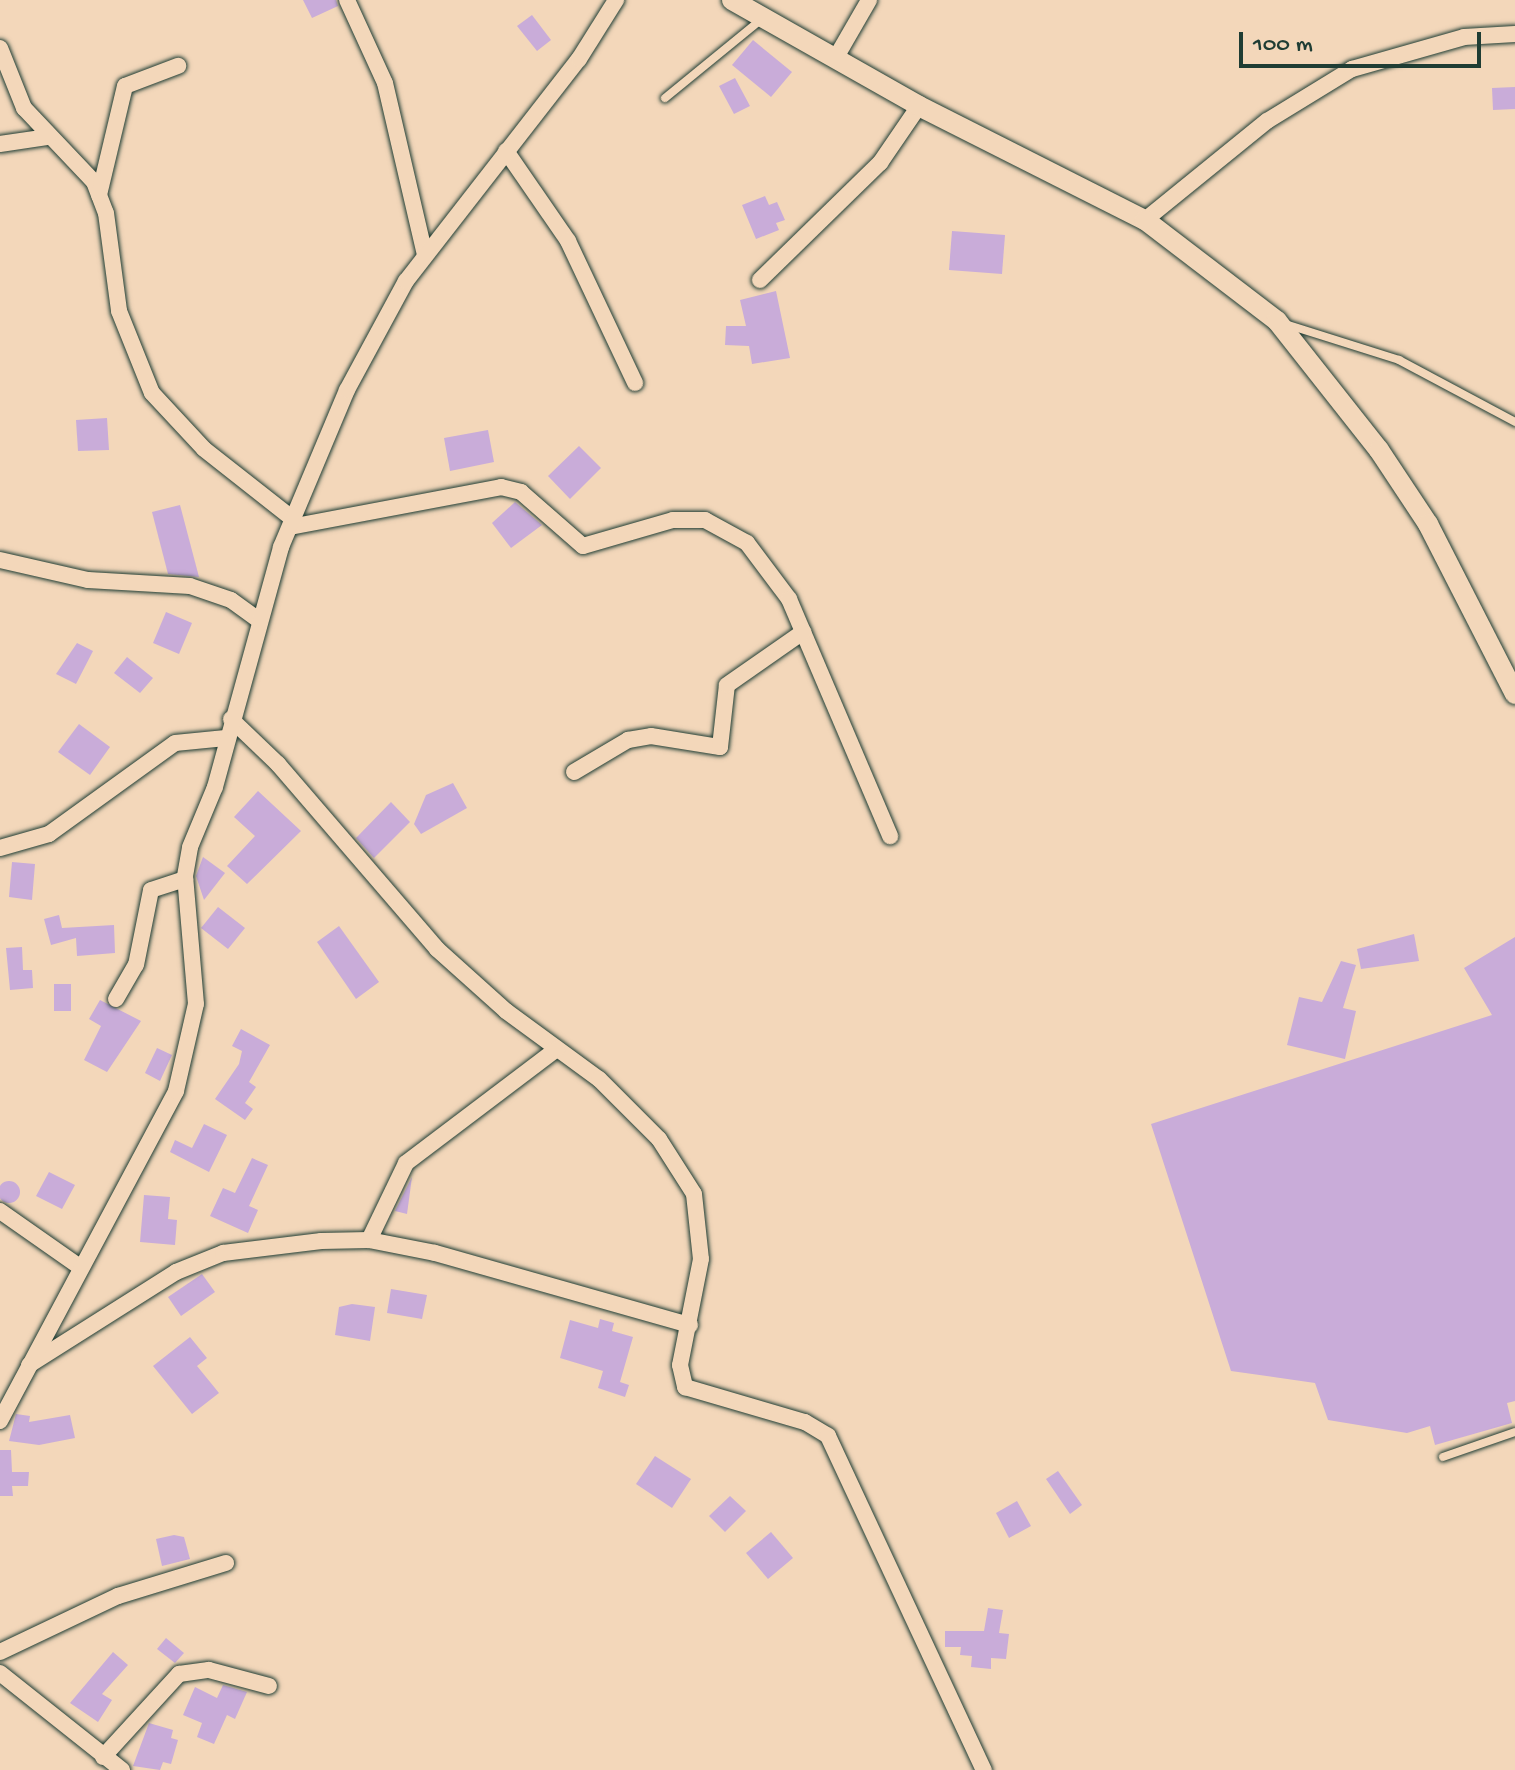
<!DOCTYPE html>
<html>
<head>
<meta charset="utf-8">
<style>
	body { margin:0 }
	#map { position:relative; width:1515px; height:1770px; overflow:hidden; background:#f3d7ba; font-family:"Gochi Hand",sans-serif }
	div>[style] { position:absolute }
	.building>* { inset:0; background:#c9acd9 }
	.round { border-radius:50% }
	.roads { filter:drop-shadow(0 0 2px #1f3d34) drop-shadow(0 0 2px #1f3d34) }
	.service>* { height:8px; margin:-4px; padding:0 4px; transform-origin:4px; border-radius:4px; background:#f3d7ba }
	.minor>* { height:16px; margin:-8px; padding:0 8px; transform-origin:8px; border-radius:8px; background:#f3d7ba }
	.tertiary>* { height:20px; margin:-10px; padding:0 10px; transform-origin:10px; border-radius:10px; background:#f3d7ba }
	span { translate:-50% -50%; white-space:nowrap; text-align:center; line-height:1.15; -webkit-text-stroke:6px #f3d7ba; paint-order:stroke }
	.scale { position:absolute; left:1239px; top:32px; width:242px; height:36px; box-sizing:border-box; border:4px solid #1f3d34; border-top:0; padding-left:10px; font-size:24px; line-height:28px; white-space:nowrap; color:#1f3d34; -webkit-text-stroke:6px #f3d7ba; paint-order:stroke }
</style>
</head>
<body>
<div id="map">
	<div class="building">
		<i style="clip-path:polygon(303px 0,336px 0,338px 6px,312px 18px)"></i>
		<i style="clip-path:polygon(532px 15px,551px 40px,537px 51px,517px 26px)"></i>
		<i style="clip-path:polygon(753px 40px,792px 72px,771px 97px,732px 65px)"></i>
		<i style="clip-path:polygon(735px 78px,750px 106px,734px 114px,719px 86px)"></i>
		<i style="clip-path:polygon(1515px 87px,1515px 109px,1493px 110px,1492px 88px)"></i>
		<i style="clip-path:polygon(765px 196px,769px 205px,777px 202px,785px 220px,776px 223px,779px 230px,756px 239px,742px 205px)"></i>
		<i style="clip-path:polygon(952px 231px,1005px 235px,1002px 274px,949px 270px)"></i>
		<i style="clip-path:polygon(776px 291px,790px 358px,752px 364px,749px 346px,725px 345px,726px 326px,746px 326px,740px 300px)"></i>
		<i style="clip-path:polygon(107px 418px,109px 450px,78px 451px,76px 420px)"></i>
		<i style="clip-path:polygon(488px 430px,494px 462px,450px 471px,444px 438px)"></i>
		<i style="clip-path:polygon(579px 446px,601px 468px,570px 499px,548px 476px)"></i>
		<i style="clip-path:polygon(515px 502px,542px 525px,511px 548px,492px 523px)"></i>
		<i style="clip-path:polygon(180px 505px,199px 577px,168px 574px,152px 512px)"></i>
		<i style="clip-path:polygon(166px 612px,192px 623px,179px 654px,153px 643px)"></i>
		<i style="clip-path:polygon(77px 643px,93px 651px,76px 684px,56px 674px)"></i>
		<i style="clip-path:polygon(127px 657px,153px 678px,140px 693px,114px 673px)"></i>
		<i style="clip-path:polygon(79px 724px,110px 747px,90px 775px,58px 752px)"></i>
		<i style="clip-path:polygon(453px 783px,467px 808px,421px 834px,414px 824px,426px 795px)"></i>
		<i style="clip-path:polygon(258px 791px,301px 831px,247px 884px,227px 866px,255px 836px,234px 817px)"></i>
		<i style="clip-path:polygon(391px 802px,410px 822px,374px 858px,356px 838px)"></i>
		<i style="clip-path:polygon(203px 857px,225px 873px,204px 900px,196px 876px)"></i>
		<i style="clip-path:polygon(12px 862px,35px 864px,32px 900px,9px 897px)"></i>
		<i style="clip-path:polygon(218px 907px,245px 928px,228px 949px,201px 928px)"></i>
		<i style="clip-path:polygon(59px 915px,62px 928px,114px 925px,115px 953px,77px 956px,76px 938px,51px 945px,44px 919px)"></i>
		<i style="clip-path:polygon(339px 926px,379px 982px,356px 999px,317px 942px)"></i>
		<i style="clip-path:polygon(1414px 934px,1419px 961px,1361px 969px,1357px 949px)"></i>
		<i style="clip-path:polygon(1515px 937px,1515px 1401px,1507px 1403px,1512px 1423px,1435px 1445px,1430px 1426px,1407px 1433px,1328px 1420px,1315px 1383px,1231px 1371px,1151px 1124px,1492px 1015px,1464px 968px)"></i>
		<i style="clip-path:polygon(22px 947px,23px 970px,32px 970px,33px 988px,10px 990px,6px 948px)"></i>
		<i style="clip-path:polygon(1341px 961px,1356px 965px,1343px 1008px,1356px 1011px,1345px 1059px,1287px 1045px,1299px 997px,1322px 1002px)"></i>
		<i style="clip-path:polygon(54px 984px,71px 984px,71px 1011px,54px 1011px)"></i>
		<i style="clip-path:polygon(100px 1000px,141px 1021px,107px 1072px,84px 1060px,101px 1026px,89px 1019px)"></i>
		<i style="clip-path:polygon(241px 1029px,270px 1045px,249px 1082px,256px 1087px,245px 1103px,253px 1109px,245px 1120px,215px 1099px,239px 1064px,242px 1051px,232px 1046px)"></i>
		<i style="clip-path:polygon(157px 1048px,172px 1055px,160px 1081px,145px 1073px)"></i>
		<i style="clip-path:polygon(204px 1124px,227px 1135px,209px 1172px,170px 1152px,175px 1140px,192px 1148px)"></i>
		<i style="clip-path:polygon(252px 1158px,268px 1165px,249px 1206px,258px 1210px,248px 1233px,210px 1216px,223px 1188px,235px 1193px)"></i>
		<i style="clip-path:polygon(49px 1172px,75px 1185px,62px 1209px,36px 1196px)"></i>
		<i style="clip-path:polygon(412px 1177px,407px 1214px,395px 1211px)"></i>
		<i class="round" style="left:-2px;top:1181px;width:22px;height:22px"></i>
		<i style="clip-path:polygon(144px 1195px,170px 1197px,168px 1219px,177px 1220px,175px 1245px,140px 1242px)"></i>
		<i style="clip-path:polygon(202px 1274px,215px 1292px,181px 1316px,168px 1297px)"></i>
		<i style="clip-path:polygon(391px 1289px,427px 1295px,422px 1319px,387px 1313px)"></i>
		<i style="clip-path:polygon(352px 1304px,375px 1307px,370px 1341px,335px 1335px,339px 1307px)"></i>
		<i style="clip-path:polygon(600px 1319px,614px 1323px,612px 1331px,633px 1337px,620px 1382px,629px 1385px,625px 1397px,598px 1388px,603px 1371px,560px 1358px,570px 1320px,598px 1328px)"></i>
		<i style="clip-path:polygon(190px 1337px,207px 1358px,197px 1366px,219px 1393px,192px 1414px,153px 1366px)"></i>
		<i style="clip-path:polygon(16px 1414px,30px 1416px,29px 1422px,70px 1415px,75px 1438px,39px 1445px,9px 1441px)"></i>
		<i style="clip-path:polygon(0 1450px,11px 1450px,12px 1472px,29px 1472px,28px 1486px,12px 1486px,13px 1496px,0 1496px)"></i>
		<i style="clip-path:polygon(655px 1456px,691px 1479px,672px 1508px,636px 1484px)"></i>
		<i style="clip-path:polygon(1058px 1471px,1082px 1505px,1070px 1514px,1046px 1479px)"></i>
		<i style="clip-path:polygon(730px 1496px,746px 1511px,725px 1532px,709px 1516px)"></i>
		<i style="clip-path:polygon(1017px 1501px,1031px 1526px,1009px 1538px,996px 1513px)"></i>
		<i style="clip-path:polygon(771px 1532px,793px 1558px,768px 1579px,746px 1553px)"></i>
		<i style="clip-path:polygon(174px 1535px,184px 1537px,190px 1559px,162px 1566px,156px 1539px)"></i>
		<i style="clip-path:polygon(988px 1608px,1003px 1610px,999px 1633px,1009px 1634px,1006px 1659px,991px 1658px,991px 1669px,971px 1667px,972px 1656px,960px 1655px,961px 1647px,945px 1647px,945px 1631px,984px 1631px)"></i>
		<i style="clip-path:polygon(166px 1638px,184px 1653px,175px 1663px,157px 1649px)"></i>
		<i style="clip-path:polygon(113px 1652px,128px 1665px,102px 1694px,112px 1700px,98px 1722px,70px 1703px)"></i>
		<i style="clip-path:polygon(223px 1685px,247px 1692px,235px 1719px,227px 1715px,214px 1744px,197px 1737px,202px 1723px,183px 1715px,195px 1687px,217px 1698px)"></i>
		<i style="clip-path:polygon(149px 1723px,173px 1730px,171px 1738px,178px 1740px,171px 1764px,163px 1762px,160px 1770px,133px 1766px)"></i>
	</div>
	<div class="roads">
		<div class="service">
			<i style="left:665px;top:98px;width:125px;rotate:-39.2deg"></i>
			<i style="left:1285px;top:324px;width:120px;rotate:17.5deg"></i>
			<i style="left:1399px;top:360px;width:132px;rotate:28.1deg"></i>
			<i style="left:1443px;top:1457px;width:76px;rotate:-19.1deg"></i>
		</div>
		<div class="minor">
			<i style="left:347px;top:0;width:91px;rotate:65.4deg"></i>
			<i style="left:385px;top:83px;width:177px;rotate:76.9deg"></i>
			<i style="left:0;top:48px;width:65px;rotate:68.2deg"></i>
			<i style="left:24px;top:108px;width:102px;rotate:46.6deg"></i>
			<i style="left:94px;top:182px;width:33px;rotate:69deg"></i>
			<i style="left:106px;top:213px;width:99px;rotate:82.4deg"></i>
			<i style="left:119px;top:311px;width:88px;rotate:68.1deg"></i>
			<i style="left:152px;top:393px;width:76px;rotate:47.1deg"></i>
			<i style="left:204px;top:449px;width:113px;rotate:38.2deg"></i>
			<i style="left:835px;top:59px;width:68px;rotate:-60deg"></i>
			<i style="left:0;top:144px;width:49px;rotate:-8.3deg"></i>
			<i style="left:506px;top:151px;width:109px;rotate:55.4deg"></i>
			<i style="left:568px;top:241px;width:157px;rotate:64.7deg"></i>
			<i style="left:99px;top:195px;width:112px;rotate:-76.6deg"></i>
			<i style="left:125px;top:86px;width:57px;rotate:-20.7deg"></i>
			<i style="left:1145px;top:220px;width:157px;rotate:-39.1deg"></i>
			<i style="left:1267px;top:121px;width:100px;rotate:-31.5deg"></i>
			<i style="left:1352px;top:69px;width:116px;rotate:-15.9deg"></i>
			<i style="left:1464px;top:37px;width:51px;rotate:-3.4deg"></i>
			<i style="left:760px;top:280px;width:168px;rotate:-44.3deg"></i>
			<i style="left:880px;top:163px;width:69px;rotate:-55.6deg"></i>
			<i style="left:290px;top:527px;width:215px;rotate:-10.7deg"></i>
			<i style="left:501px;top:487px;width:21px;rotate:14deg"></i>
			<i style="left:521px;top:492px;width:82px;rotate:41.1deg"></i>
			<i style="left:583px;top:546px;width:94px;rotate:-16.1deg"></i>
			<i style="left:673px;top:520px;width:32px"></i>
			<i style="left:705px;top:520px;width:48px;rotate:28.7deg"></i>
			<i style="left:747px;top:543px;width:70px;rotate:53.1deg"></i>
			<i style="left:789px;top:599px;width:258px;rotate:66.9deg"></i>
			<i style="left:0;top:560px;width:90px;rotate:12.8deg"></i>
			<i style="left:88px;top:580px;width:102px;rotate:3.4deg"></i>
			<i style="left:190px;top:586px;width:43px;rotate:18.9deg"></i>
			<i style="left:231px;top:600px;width:32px;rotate:36deg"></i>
			<i style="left:231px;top:719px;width:65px;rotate:43.8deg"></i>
			<i style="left:278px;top:764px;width:244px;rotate:49.3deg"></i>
			<i style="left:437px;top:949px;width:93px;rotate:41.9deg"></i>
			<i style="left:506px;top:1011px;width:115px;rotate:36.2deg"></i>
			<i style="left:599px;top:1079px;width:85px;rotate:45deg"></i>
			<i style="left:659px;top:1139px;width:65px;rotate:57.5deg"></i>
			<i style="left:694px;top:1194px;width:65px;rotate:83.9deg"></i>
			<i style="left:701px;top:1259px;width:108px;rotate:101.2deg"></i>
			<i style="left:680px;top:1365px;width:23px;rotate:77deg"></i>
			<i style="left:685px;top:1387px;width:125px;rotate:16.3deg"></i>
			<i style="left:805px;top:1422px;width:27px;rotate:31deg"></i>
			<i style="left:828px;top:1436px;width:369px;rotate:65deg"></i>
			<i style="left:574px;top:772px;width:63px;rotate:-30.7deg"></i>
			<i style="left:628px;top:740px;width:23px;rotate:-10deg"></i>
			<i style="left:651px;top:736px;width:70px;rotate:9.1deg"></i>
			<i style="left:720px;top:747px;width:62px;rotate:-83.6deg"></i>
			<i style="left:727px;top:685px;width:93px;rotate:-34.9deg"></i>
			<i style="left:0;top:848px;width:51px;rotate:-15.9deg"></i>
			<i style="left:49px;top:834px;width:155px;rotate:-35.8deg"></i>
			<i style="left:175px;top:743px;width:51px;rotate:-5.6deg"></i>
			<i style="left:116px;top:999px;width:39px;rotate:-60deg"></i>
			<i style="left:136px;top:965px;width:76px;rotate:-78.7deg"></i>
			<i style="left:151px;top:890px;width:36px;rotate:-18deg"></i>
			<i style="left:0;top:1211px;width:98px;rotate:35deg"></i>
			<i style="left:369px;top:1240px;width:85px;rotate:-64.3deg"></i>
			<i style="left:406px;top:1163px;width:189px;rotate:-37.1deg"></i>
			<i style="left:29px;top:1365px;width:174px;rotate:-32.3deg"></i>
			<i style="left:176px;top:1272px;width:51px;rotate:-22deg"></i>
			<i style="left:223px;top:1253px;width:99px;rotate:-7deg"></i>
			<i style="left:321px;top:1241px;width:48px;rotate:-1.2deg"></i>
			<i style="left:369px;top:1240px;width:67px;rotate:11.1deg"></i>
			<i style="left:435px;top:1253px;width:265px;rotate:15.8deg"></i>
			<i style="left:0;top:1421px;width:374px;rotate:-61.9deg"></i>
			<i style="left:176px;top:1091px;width:89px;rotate:-77.1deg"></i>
			<i style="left:196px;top:1004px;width:128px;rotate:-94.9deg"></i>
			<i style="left:185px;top:876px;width:29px;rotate:-80deg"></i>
			<i style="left:190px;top:847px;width:65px;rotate:-67.4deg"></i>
			<i style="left:215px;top:787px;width:249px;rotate:-74.6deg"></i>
			<i style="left:281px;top:547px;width:170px;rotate:-67.2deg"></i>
			<i style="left:347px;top:390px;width:124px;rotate:-61.6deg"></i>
			<i style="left:406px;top:281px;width:281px;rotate:-52.1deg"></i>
			<i style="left:579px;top:59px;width:70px;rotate:-57.9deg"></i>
			<i style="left:0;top:1652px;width:131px;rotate:-25.4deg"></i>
			<i style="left:118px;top:1596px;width:113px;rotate:-17deg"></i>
			<i style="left:0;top:1673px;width:156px;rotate:38.5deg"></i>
			<i style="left:103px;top:1757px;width:113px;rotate:-47.5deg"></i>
			<i style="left:179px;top:1674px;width:30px;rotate:-8deg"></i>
			<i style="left:209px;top:1670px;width:62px;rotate:14.9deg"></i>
		</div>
		<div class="tertiary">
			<i style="left:732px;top:0;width:215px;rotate:29.5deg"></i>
			<i style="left:919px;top:106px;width:253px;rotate:26.8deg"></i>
			<i style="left:1145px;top:220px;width:166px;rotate:37.4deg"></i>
			<i style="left:1277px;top:321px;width:164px;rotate:51.7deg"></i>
			<i style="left:1379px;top:450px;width:89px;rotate:56.5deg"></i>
			<i style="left:1428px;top:524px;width:191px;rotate:62.9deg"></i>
		</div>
	</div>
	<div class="scale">100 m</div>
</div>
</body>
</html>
